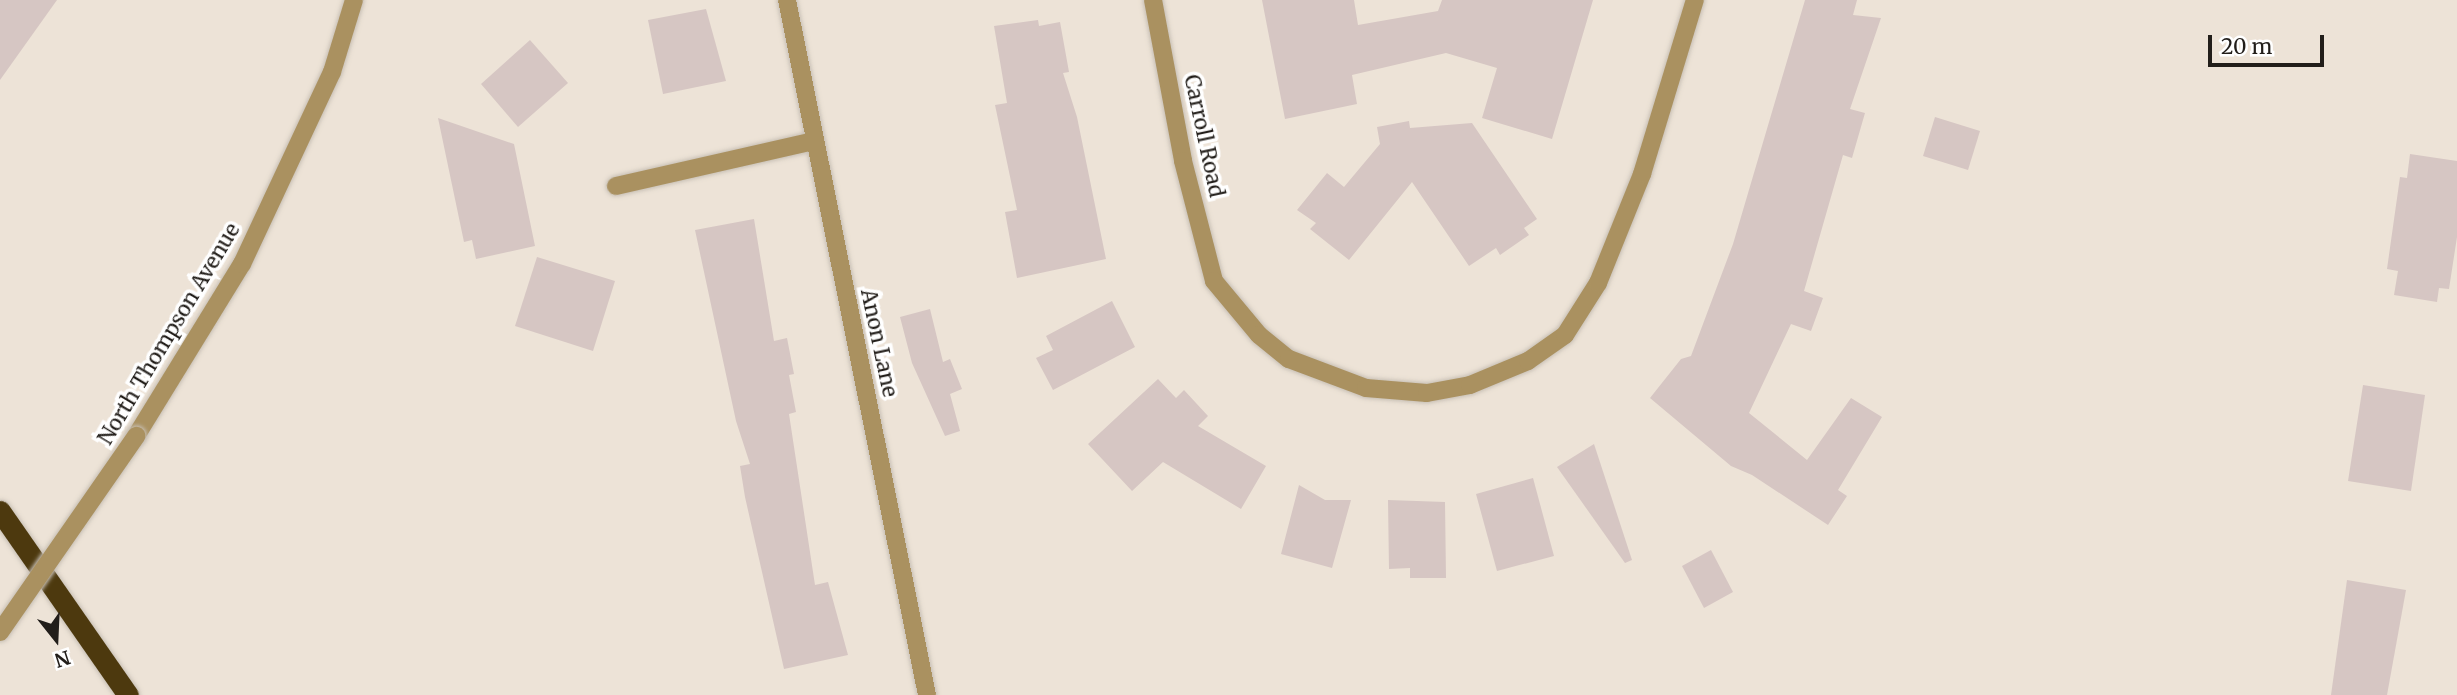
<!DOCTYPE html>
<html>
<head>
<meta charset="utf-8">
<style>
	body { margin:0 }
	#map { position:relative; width:2457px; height:695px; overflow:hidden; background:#ede3d7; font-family:Merriweather,serif }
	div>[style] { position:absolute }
	.building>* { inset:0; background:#d6c6c3 }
	.roads { filter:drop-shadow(0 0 2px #c8c0b5) drop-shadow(0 0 2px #c8c0b5) }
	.lane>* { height:18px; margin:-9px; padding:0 9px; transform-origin:9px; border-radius:9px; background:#aa9160 }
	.street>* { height:18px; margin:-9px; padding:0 9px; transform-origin:9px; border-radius:9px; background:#aa9160 }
	.highway>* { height:21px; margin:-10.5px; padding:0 10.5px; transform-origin:10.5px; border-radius:10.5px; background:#4d390e }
	.bridges { filter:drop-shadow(0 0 2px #c8c0b5) drop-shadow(0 0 2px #c8c0b5) }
	.street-bridge>* { height:18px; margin:-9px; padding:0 9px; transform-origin:9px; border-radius:9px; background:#aa9160 }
	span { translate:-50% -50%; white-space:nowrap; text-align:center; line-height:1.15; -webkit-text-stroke:7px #fff; paint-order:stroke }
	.street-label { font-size:21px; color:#221e1a }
	.north { position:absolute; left:21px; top:604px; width:70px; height:70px; -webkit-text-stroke:5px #fff; paint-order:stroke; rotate:162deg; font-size:19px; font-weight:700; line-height:28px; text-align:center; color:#221e1a }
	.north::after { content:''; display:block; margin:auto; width:24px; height:32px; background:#221e1a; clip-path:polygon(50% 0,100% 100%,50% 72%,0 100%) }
	.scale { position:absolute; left:2208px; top:35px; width:116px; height:32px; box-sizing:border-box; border:4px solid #221e1a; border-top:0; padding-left:9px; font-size:21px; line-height:24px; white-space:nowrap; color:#221e1a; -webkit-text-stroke:5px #fff; paint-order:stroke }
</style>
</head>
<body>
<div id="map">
	<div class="building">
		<i style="clip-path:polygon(0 0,57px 0,0 80px)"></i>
		<i style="clip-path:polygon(1262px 0,1354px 0,1358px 25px,1438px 11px,1442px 0,1593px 0,1552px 139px,1482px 118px,1497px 68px,1446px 53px,1352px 75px,1357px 104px,1285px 119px)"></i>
		<i style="clip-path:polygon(1805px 0,1857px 0,1853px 15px,1881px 18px,1850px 109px,1865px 113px,1852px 158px,1843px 155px,1804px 291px,1823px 298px,1811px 331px,1791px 324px,1749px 413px,1807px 460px,1851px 398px,1882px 417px,1838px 490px,1847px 496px,1828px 525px,1752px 475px,1731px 466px,1650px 398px,1681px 359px,1691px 356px,1733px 244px)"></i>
		<i style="clip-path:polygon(706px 9px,726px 81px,663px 94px,648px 20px)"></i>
		<i style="clip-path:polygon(1038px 20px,1039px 26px,1060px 22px,1069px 72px,1063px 73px,1077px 117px,1106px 259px,1017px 278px,1005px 212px,1017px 210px,995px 105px,1007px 103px,994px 26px)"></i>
		<i style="clip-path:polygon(530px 40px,568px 83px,518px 127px,481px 84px)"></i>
		<i style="clip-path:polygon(1935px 117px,1980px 131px,1968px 170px,1923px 156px)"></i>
		<i style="clip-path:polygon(438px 118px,514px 144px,535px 246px,476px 259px,472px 240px,464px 242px)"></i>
		<i style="clip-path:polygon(1409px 121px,1410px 128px,1472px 123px,1537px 219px,1524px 228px,1529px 235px,1500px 255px,1496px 248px,1469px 266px,1412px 182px,1349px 260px,1310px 229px,1316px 223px,1297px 210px,1327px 173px,1344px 187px,1380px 144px,1377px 127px)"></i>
		<i style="clip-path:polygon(2410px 154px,2457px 161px,2457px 237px,2449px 289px,2439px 288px,2437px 302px,2394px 295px,2398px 271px,2387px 269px,2400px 177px,2407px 178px)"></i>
		<i style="clip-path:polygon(754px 219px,774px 341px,787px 338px,794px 374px,789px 375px,796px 412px,789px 414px,815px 585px,828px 582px,848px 655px,784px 669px,745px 497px,740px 466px,750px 464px,736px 421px,695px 230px)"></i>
		<i style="clip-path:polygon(537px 257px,615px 281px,593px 351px,515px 326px)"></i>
		<i style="clip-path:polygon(1112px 301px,1135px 347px,1053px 390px,1036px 358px,1053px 350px,1046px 336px)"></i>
		<i style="clip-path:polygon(930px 309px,943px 362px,950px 359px,962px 389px,950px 394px,960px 431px,945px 436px,912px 363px,900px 317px)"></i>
		<i style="clip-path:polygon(1158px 379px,1176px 398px,1184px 390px,1208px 416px,1198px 426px,1266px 466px,1241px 509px,1163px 462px,1132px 491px,1088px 444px)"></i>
		<i style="clip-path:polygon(2363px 385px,2425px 395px,2411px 491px,2348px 481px)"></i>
		<i style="clip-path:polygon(1594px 444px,1632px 560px,1625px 563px,1557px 467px)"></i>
		<i style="clip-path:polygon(1533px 478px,1554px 556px,1497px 571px,1476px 494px)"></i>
		<i style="clip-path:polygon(1299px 485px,1325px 500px,1351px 500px,1332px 568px,1281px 554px)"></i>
		<i style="clip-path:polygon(1388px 500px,1445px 502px,1446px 578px,1410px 578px,1410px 568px,1389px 569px)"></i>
		<i style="clip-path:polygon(1711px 550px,1733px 592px,1704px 608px,1682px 566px)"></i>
		<i style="clip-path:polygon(2347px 580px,2406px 590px,2387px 695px,2331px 695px)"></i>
	</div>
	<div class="roads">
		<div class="lane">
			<i style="left:616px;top:186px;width:203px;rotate:-12.8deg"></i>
		</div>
		<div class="street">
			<i style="left:787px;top:0;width:709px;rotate:78.61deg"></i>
			<i style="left:1153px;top:0;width:164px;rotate:79.4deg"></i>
			<i style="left:1183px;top:161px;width:124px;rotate:75.5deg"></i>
			<i style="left:1214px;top:281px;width:70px;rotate:50.2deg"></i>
			<i style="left:1259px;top:335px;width:38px;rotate:39deg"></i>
			<i style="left:1289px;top:359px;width:82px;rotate:20.6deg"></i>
			<i style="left:1366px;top:388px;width:61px;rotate:4.7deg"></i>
			<i style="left:1427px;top:393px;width:44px;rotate:-10.5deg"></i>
			<i style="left:1470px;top:385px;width:63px;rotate:-22.5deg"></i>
			<i style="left:1528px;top:361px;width:45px;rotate:-35.1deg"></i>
			<i style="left:1565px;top:335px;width:62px;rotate:-57.6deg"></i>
			<i style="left:1598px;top:283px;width:118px;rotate:-68deg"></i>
			<i style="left:1642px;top:174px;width:182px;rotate:-73.1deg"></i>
			<i style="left:136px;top:436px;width:202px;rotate:-58.4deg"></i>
			<i style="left:242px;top:264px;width:212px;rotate:-64.9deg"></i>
			<i style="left:332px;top:72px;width:75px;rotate:-73deg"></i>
		</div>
		<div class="highway">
			<i style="left:0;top:511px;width:224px;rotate:55.2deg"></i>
		</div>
	</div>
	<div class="bridges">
		<div class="street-bridge">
			<i style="left:0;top:632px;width:239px;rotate:-55.2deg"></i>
		</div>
	</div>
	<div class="street-label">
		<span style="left:1204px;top:136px;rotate:78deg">Carroll Road</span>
		<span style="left:169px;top:334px;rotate:-59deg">North Thompson Avenue</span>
		<span style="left:879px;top:343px;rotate:78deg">Anon Lane</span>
	</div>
	<div class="north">N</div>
	<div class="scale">20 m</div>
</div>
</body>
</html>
